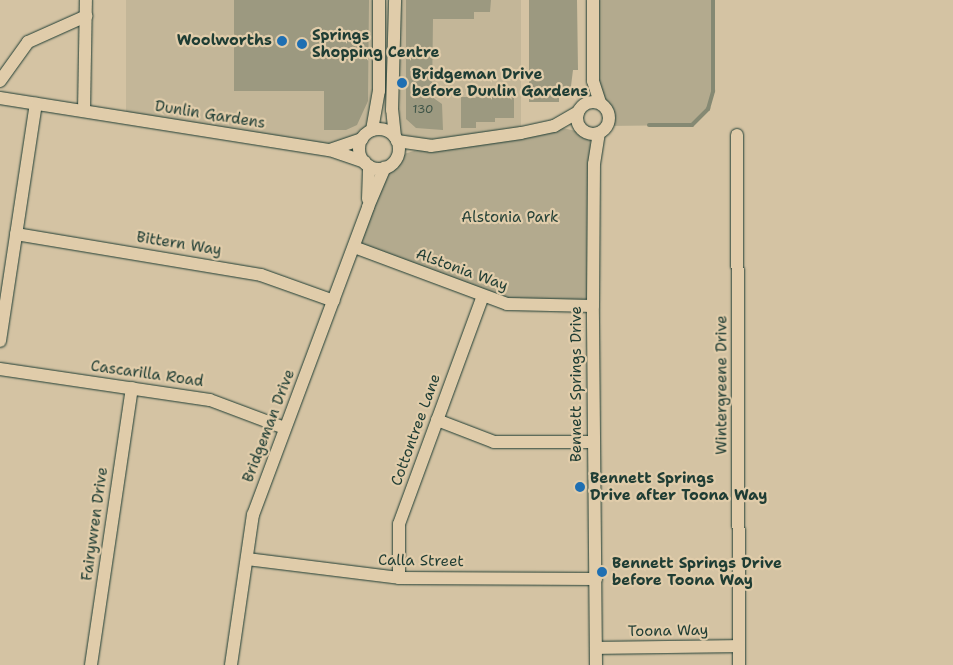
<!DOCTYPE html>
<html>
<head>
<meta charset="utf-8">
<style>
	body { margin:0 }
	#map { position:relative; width:953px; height:665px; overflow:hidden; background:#d4c3a3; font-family:"Shantell Sans",sans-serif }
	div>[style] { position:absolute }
	.built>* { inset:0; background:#c3b698 }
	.green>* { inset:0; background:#b3aa8e }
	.stream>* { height:4px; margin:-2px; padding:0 2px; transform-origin:2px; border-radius:2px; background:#858973 }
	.building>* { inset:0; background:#9c9980 }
	.roads { filter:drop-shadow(0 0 1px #1f3d34) drop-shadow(0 0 1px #1f3d34) }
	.minor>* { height:12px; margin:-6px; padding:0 6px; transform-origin:6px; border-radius:6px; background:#e0ccaa }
	.minor>.ring { margin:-6px; padding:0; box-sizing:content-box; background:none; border:12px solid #e0ccaa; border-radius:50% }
	.dots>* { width:14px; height:14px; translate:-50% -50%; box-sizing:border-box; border:2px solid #e0ccaa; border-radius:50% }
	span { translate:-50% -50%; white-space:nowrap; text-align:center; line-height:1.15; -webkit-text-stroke:4.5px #e0ccaa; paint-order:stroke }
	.number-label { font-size:12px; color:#3e5447 }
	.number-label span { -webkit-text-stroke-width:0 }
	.poi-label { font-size:15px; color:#1f3d34; font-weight:700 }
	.left { translate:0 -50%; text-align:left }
	.right { translate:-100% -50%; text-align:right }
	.street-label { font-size:15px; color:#1f3d34 }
	.park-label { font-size:15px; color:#264238 }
</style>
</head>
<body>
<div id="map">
	<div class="built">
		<i style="clip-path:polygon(126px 0,379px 0,372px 130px,362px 139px,330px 150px,126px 118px)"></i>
		<i style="clip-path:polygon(395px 0,521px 0,521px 133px,453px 144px,397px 141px)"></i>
	</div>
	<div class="green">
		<i style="clip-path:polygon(593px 0,713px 0,713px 91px,708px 109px,692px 125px,607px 126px,609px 116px,600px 103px)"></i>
		<i style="clip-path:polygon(554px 126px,589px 134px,594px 164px,593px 306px,507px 304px,354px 247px,385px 167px,397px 156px,431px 146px)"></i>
	</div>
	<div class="stream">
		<i style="left:649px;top:125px;width:43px"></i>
		<i style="left:692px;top:125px;width:23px;rotate:-45deg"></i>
		<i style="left:708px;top:109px;width:19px;rotate:-74deg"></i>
		<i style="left:713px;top:91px;width:91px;rotate:-90deg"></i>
	</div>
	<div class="building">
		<i style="clip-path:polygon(234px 0,369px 0,368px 101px,357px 125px,346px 130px,324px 130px,324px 91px,234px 91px)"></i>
		<i style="clip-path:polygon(406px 0,491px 0,490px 12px,474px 12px,474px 19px,433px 19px,432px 97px,442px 104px,443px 130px,416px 128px,406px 119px)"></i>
		<i style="clip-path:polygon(529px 0,577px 0,578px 70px,573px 70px,570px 94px,559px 94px,559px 102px,529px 102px)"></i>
		<i style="clip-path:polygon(461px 97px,514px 97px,514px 118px,495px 118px,495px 122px,476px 122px,476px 128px,461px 128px)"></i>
	</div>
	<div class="roads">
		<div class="minor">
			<i style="left:593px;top:0;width:81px;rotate:90deg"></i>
			<i style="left:593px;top:81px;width:23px;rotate:72deg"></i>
			<i style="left:0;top:81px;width:48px;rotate:-54.3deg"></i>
			<i style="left:28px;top:42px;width:64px;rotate:-24.1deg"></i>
			<i style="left:0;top:98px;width:334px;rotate:9deg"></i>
			<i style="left:330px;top:150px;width:37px;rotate:19deg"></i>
			<i class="ring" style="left:577px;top:102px;width:20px;height:20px"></i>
			<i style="left:84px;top:111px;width:111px;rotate:-89deg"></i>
			<i class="ring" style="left:359px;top:129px;width:28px;height:28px"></i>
			<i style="left:372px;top:130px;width:40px;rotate:-80deg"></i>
			<i style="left:379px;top:91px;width:91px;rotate:-90deg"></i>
			<i style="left:737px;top:135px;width:530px;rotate:89.78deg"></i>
			<i style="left:395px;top:137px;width:27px;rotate:-96deg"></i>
			<i style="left:392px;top:110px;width:110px;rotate:-88.4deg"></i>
			<i style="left:397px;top:141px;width:34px;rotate:8deg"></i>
			<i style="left:431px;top:146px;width:91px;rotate:-8.2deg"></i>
			<i style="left:521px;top:133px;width:34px;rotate:-12deg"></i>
			<i style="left:554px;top:126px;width:28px;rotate:-30deg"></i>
			<i style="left:330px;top:150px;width:34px;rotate:-19deg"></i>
			<i style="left:368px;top:199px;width:33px;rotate:-88deg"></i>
			<i style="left:16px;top:234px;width:248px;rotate:9.5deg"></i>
			<i style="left:261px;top:275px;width:77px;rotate:19.6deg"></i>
			<i style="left:354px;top:247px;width:163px;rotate:20.4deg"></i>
			<i style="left:507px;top:304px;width:86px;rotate:1.3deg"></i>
			<i style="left:0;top:341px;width:240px;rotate:-81.4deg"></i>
			<i style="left:0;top:369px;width:212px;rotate:8.4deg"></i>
			<i style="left:210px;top:400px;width:80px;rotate:20.5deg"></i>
			<i style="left:437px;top:420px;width:61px;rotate:21.1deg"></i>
			<i style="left:494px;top:442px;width:99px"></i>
			<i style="left:247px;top:559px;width:153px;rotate:7.1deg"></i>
			<i style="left:399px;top:578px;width:197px;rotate:0.3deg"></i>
			<i style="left:399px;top:578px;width:54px;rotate:-90deg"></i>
			<i style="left:399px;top:524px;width:243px;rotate:-69.8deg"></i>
			<i style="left:596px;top:648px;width:143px;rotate:-0.8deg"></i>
			<i style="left:91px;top:665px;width:280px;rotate:-81.6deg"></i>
			<i style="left:231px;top:665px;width:152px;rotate:-81.7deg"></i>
			<i style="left:253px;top:515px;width:329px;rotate:-69.5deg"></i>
			<i style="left:368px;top:207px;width:43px;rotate:-67deg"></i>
			<i style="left:596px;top:665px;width:359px;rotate:-90.5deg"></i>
			<i style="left:593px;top:306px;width:142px;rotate:-89.6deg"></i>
			<i style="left:594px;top:164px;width:31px;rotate:-81deg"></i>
		</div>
	</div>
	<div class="dots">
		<i style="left:282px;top:41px;background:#1f6fb2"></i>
		<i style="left:302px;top:44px;background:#1f6fb2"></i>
		<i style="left:402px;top:83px;background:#1f6fb2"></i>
		<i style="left:580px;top:487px;background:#1f6fb2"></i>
		<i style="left:602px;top:572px;background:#1f6fb2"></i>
	</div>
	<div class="number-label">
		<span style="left:423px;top:110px">130</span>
	</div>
	<div class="poi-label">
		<span class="left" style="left:312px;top:44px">Springs<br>Shopping Centre</span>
		<span class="right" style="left:272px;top:41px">Woolworths</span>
		<span class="left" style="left:412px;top:83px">Bridgeman Drive<br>before Dunlin Gardens</span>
		<span class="left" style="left:590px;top:487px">Bennett Springs<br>Drive after Toona Way</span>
		<span class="left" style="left:612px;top:572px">Bennett Springs Drive<br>before Toona Way</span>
	</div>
	<div class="street-label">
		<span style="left:210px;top:115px;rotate:9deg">Dunlin Gardens</span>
		<span style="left:179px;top:244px;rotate:9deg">Bittern Way</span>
		<span style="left:462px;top:270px;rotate:20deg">Alstonia Way</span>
		<span style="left:147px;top:374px;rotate:8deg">Cascarilla Road</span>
		<span style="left:577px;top:384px;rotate:-90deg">Bennett Springs Drive</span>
		<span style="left:722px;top:385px;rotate:-90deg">Wintergreene Drive</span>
		<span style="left:269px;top:426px;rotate:-69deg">Bridgeman Drive</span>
		<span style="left:416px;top:430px;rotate:-70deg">Cottontree Lane</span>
		<span style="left:95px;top:524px;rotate:-82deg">Fairywren Drive</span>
		<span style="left:421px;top:561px;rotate:1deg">Calla Street</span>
		<span style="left:668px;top:631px;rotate:-1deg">Toona Way</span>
	</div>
	<div class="park-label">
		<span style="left:510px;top:218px">Alstonia Park</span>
	</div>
</div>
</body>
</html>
